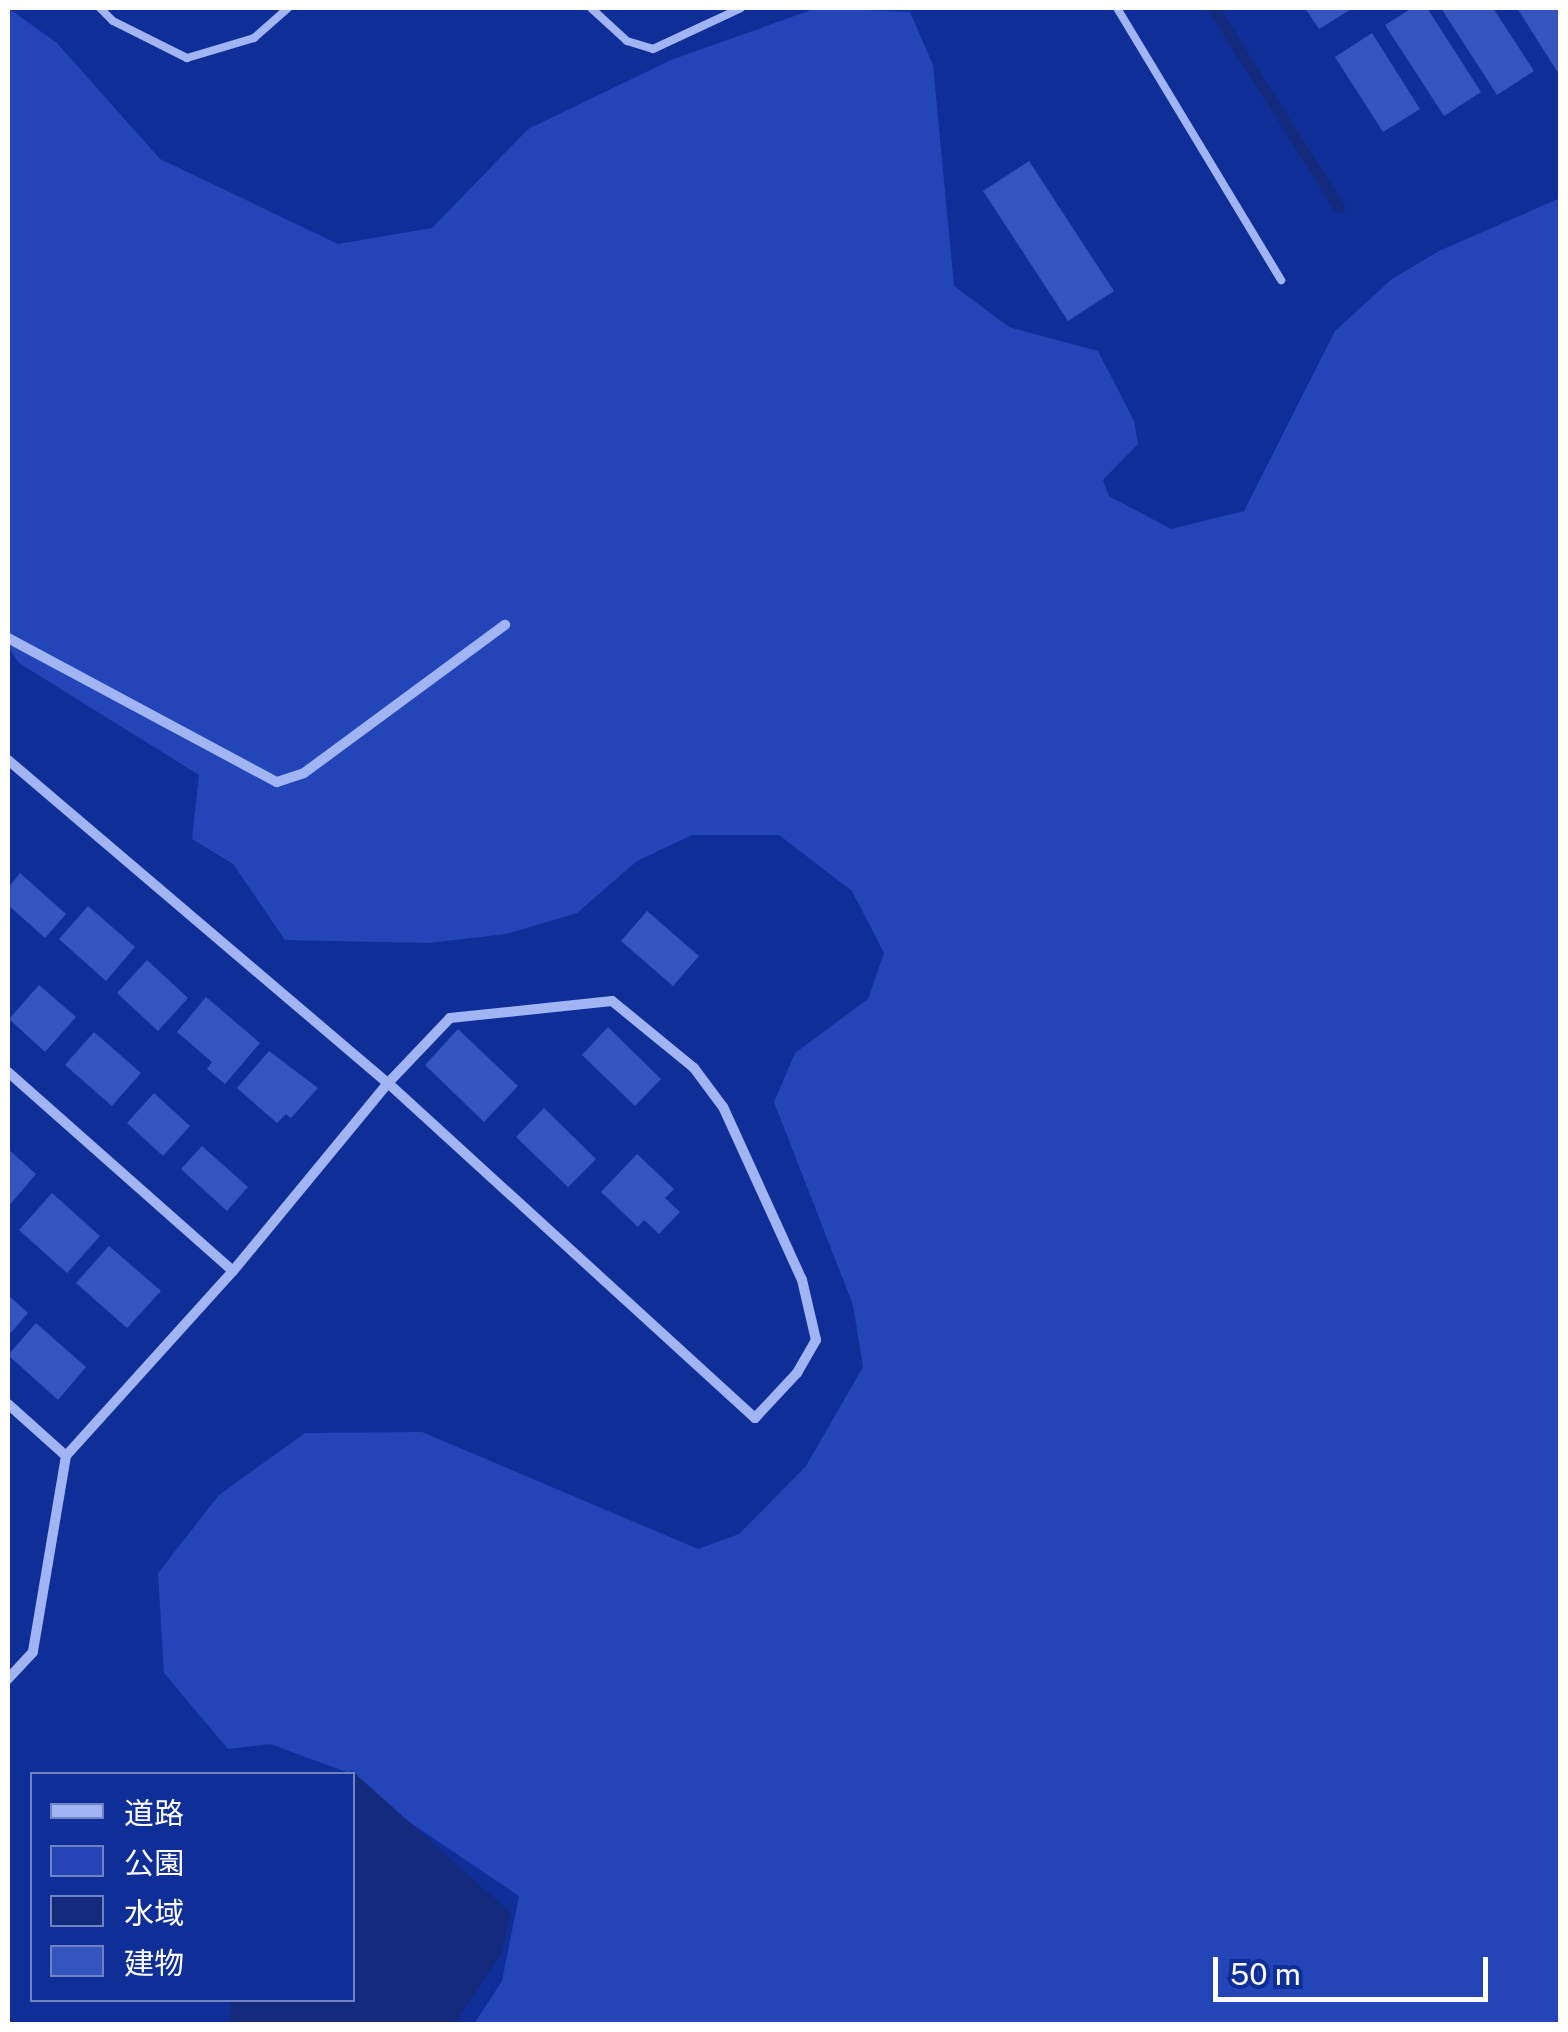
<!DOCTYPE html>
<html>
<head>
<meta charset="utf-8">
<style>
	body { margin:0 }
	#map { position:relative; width:1568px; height:2032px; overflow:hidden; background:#102e98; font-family:"Public Sans","Noto Sans JP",sans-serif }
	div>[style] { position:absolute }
	.green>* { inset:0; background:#2345b8 }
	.water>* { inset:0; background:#142a7c }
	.stream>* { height:11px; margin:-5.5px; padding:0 5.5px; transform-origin:5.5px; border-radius:5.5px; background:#142a7c }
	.building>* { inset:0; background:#3454be }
	.lane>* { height:8px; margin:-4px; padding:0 4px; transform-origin:4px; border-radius:4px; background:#a1b5f4 }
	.street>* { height:10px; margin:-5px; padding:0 5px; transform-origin:5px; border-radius:5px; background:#a1b5f4 }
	span { translate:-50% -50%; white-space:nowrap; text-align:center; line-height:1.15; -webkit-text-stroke:9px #102e98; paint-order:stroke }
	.frame { position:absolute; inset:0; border:10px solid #fff; pointer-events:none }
	.legend { position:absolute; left:30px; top:1772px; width:325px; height:230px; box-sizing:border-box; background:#102e98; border:2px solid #7082c1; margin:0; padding:12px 18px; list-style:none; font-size:30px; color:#fff }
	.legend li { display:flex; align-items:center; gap:20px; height:50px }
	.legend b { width:50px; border:2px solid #7082c1 }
	.scale { position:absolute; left:1213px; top:1957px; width:275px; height:45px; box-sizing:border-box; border:5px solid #fff; border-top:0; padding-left:12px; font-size:30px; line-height:35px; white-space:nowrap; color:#fff; -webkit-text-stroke:8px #102e98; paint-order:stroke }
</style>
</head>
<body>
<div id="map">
	<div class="green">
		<i style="clip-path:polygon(8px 8px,57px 43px,160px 159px,338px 244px,432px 228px,528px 129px,671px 60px,817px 8px,910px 12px,933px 65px,954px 286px,1009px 327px,1098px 351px,1134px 421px,1138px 444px,1103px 480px,1109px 496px,1171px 529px,1244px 511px,1335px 331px,1392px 279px,1439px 251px,1560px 198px,1560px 2024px,474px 2024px,502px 1981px,519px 1896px,353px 1784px,352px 1774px,270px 1744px,228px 1749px,164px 1673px,158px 1573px,219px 1495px,305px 1433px,422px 1432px,698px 1549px,739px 1534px,806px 1466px,863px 1367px,853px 1305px,774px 1102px,795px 1053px,868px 999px,884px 953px,852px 891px,779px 835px,692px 835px,637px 861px,577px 913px,506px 934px,429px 943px,285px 940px,233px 864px,192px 839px,199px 775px,19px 663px,8px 647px)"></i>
	</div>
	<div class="water">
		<i style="clip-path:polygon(351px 1770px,511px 1913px,501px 1954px,455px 2024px,230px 2024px,230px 2000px,352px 2000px)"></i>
	</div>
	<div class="stream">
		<i style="left:1213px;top:8px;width:236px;rotate:57.7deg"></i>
	</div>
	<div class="building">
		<i style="clip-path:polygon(1305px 8px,1353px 8px,1319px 29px)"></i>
		<i style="clip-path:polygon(1412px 8px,1427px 8px,1481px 92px,1444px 116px,1385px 25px)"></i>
		<i style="clip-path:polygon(1441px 8px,1493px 8px,1534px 71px,1497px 95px)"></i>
		<i style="clip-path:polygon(1517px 8px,1560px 8px,1560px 76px)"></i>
		<i style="clip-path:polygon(1372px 33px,1420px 109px,1383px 132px,1335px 57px)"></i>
		<i style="clip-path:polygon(1029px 161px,1114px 291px,1068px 321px,983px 191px)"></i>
		<i style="clip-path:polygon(20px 873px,66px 914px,45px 938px,8px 905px,8px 888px)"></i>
		<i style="clip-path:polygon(88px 906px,135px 947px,106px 981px,59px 939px)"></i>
		<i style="clip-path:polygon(647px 911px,699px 956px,673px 986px,621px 941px)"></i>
		<i style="clip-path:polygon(147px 960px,188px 998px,158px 1031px,117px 993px)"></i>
		<i style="clip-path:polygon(39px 985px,76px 1017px,45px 1052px,9px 1019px)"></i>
		<i style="clip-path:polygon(206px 997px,260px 1043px,225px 1084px,207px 1069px,212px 1062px,177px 1032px)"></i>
		<i style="clip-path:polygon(608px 1027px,661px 1079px,635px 1106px,582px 1055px)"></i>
		<i style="clip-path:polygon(458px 1029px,518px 1086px,484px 1122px,425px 1065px)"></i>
		<i style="clip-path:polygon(94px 1032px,141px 1073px,112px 1106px,65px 1065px)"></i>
		<i style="clip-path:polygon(269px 1051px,318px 1088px,291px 1118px,286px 1114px,277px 1123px,237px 1088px)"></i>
		<i style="clip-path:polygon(154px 1093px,190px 1126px,163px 1156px,127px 1123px)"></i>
		<i style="clip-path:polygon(544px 1108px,596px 1159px,568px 1187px,516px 1137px)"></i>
		<i style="clip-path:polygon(202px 1146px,248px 1187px,227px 1211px,181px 1169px)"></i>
		<i style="clip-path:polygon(8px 1149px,36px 1174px,8px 1207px)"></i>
		<i style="clip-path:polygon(637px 1154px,674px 1189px,665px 1198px,680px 1212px,659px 1234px,644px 1220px,638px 1227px,601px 1192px)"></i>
		<i style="clip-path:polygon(52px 1193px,100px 1236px,67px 1273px,19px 1230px)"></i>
		<i style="clip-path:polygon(109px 1246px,161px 1291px,127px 1328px,76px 1283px)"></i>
		<i style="clip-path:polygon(8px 1295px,28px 1313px,8px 1336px)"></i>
		<i style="clip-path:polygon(36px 1323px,86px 1367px,58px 1400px,8px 1355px)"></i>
	</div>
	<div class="lane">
		<i style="left:100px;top:8px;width:18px;rotate:45deg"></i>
		<i style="left:113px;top:21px;width:83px;rotate:26.6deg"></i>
		<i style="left:187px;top:58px;width:70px;rotate:-16.6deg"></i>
		<i style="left:254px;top:38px;width:45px;rotate:-41.4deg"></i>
		<i style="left:591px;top:8px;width:49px;rotate:42.5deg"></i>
		<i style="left:627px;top:41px;width:27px;rotate:17deg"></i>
		<i style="left:653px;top:49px;width:97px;rotate:-25deg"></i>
		<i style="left:1117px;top:8px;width:318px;rotate:58.9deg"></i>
	</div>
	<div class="street">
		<i style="left:8px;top:638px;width:305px;rotate:28.2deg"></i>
		<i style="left:277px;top:782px;width:28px;rotate:-18deg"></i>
		<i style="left:304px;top:773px;width:250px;rotate:-36.4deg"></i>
		<i style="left:8px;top:760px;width:499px;rotate:40.4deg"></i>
		<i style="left:388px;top:1083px;width:497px;rotate:42.4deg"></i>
		<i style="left:755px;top:1418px;width:62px;rotate:-47deg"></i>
		<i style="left:797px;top:1373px;width:38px;rotate:-60deg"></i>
		<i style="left:816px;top:1340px;width:62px;rotate:-103.1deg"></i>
		<i style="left:802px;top:1280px;width:190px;rotate:-114.5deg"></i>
		<i style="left:723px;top:1107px;width:49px;rotate:-126.6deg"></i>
		<i style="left:694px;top:1068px;width:106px;rotate:-140.7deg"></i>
		<i style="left:612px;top:1001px;width:163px;rotate:174deg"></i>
		<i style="left:450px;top:1018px;width:90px;rotate:133.6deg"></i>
		<i style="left:388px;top:1083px;width:244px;rotate:129.5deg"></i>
		<i style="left:233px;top:1271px;width:249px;rotate:132.1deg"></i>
		<i style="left:66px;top:1456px;width:199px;rotate:99.6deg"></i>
		<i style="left:33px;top:1652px;width:37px;rotate:133deg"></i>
		<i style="left:8px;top:1072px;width:300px;rotate:41.5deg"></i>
		<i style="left:8px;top:1404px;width:78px;rotate:41.9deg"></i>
	</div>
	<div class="frame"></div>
	<ul class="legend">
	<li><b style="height:12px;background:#a1b5f4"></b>道路</li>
	<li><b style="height:28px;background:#2345b8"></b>公園</li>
	<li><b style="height:28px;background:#142a7c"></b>水域</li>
	<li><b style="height:28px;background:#3454be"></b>建物</li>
	</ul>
	<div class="scale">50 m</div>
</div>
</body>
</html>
